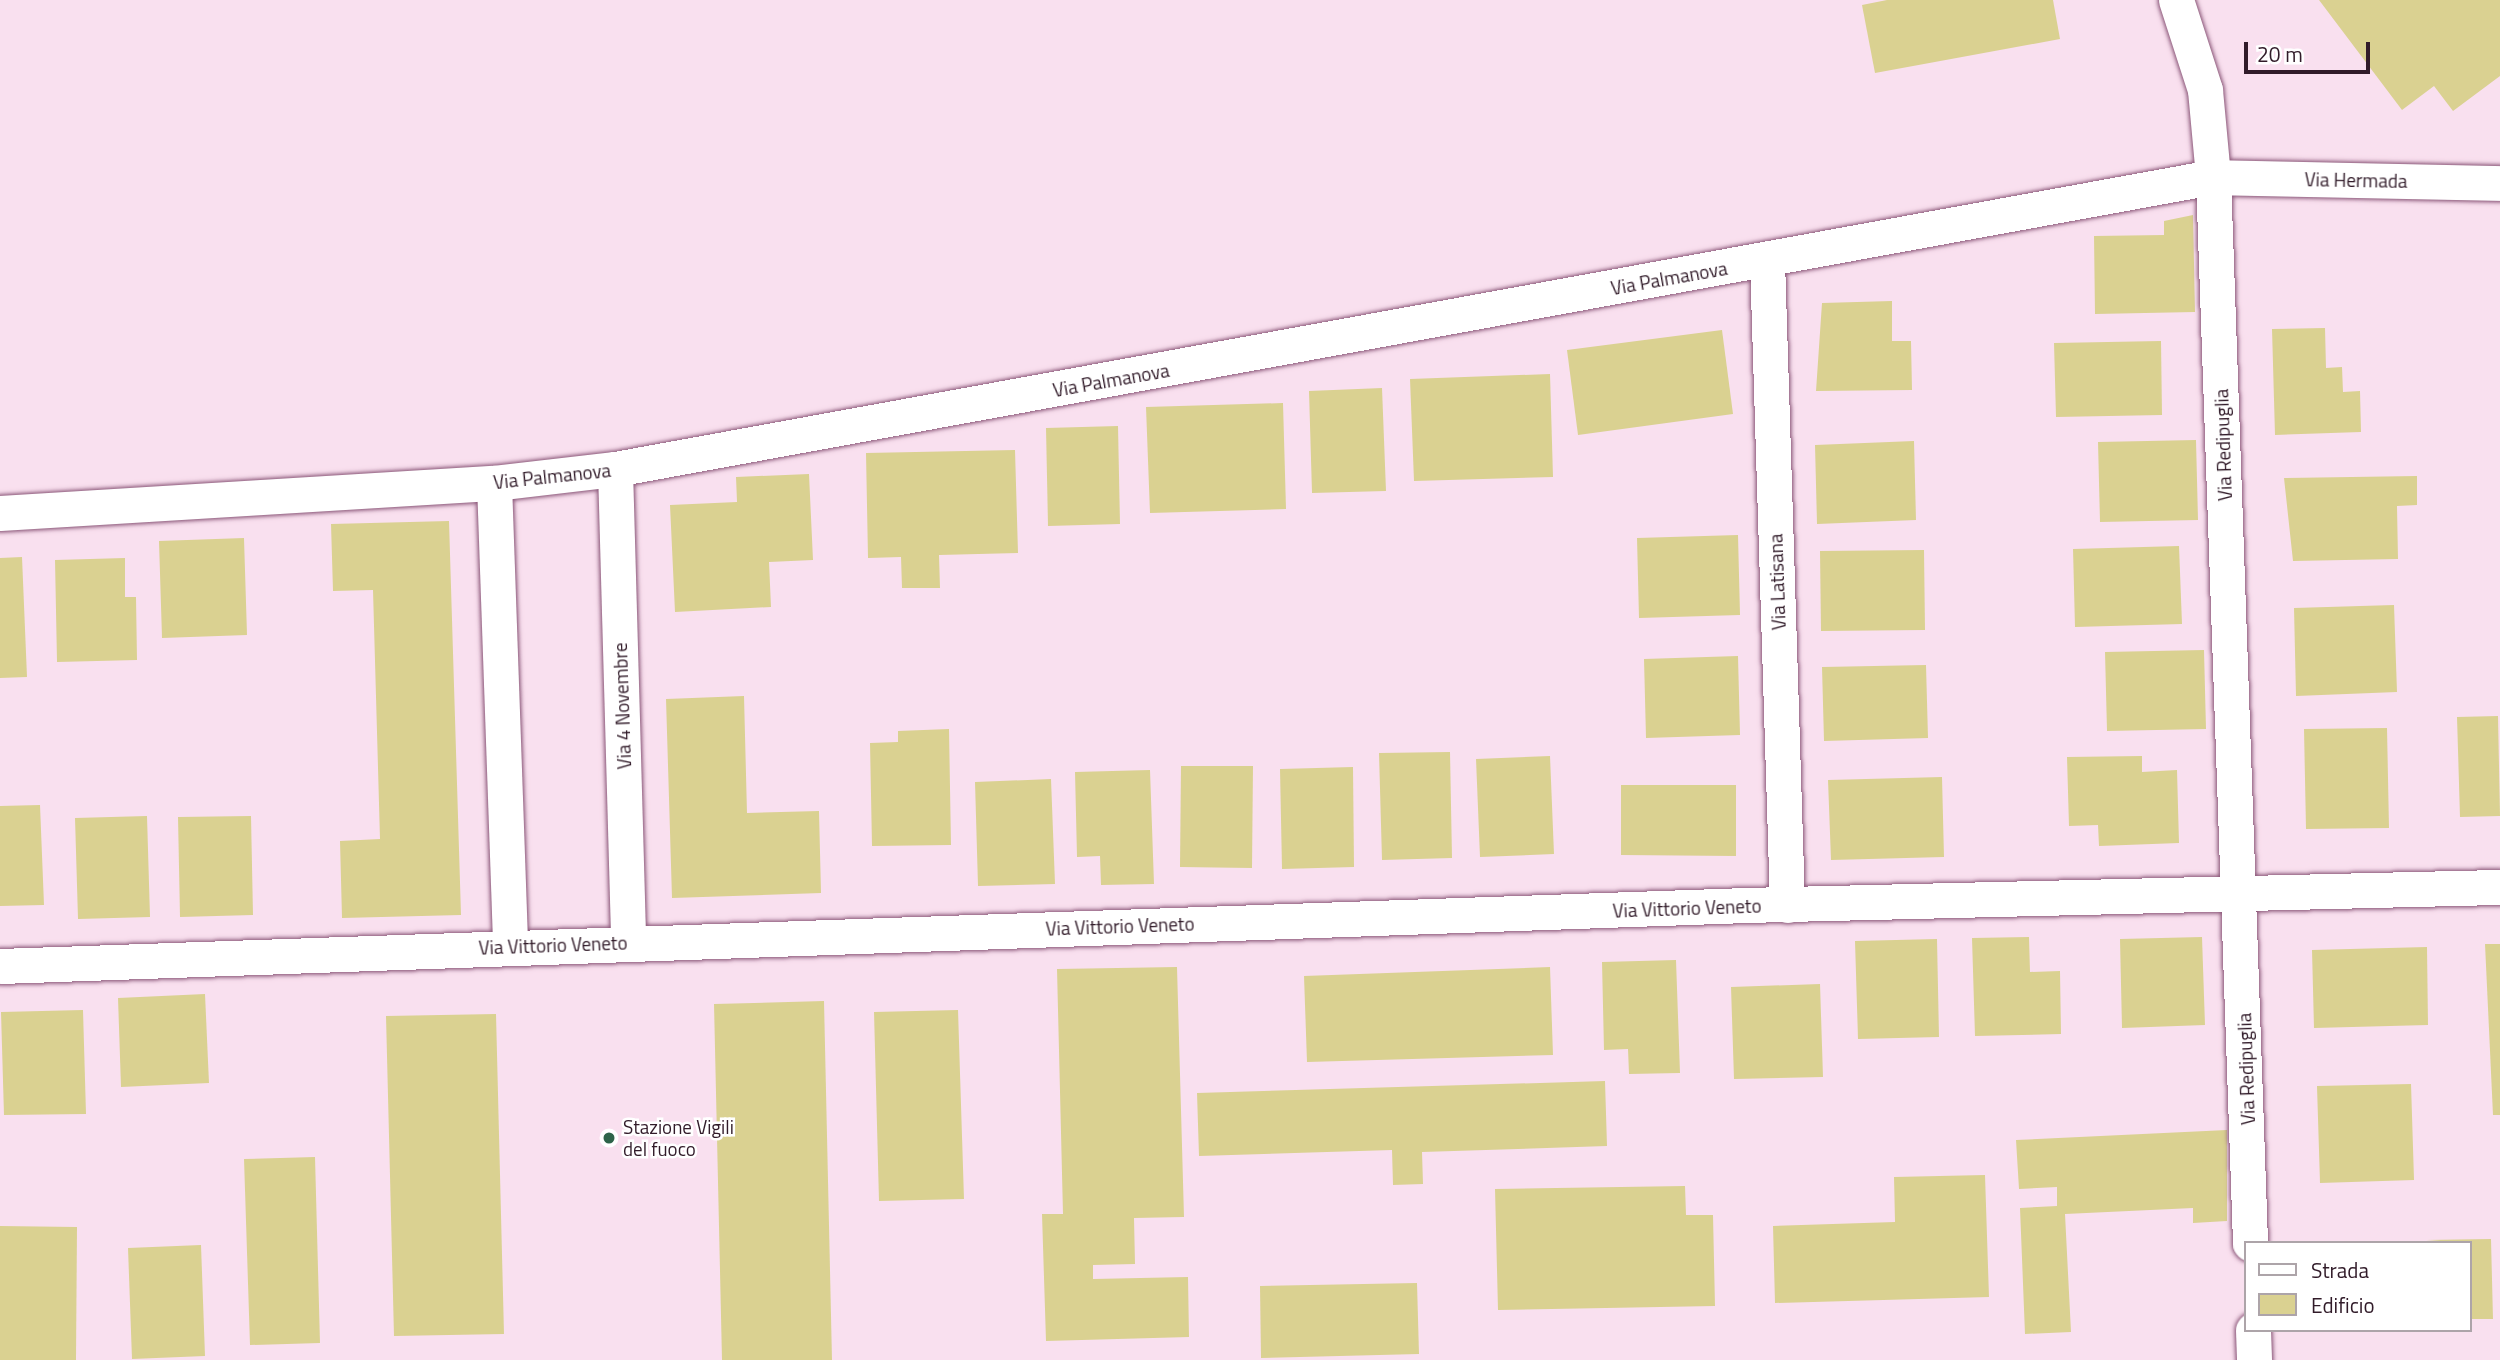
<!DOCTYPE html>
<html>
<head>
<meta charset="utf-8">
<style>
	body { margin:0 }
	#map { position:relative; width:2500px; height:1360px; overflow:hidden; background:#f9e0ef; font-family:"Titillium Web",sans-serif }
	div>[style] { position:absolute }
	.building>* { inset:0; background:#dad191 }
	.roads { filter:drop-shadow(0 0 2px #8b5779) drop-shadow(0 0 2px #8b5779) }
	.minor>* { height:35px; margin:-17.5px; padding:0 17.5px; transform-origin:17.5px; border-radius:17.5px; background:#fff }
	.dots>* { width:19px; height:19px; translate:-50% -50%; box-sizing:border-box; border:4px solid #fff; border-radius:50% }
	span { translate:-50% -50%; white-space:nowrap; text-align:center; line-height:1.15; -webkit-text-stroke:5px #fff; paint-order:stroke }
	.street-label { font-size:19px; color:#311b29 }
	.poi-label { font-size:19px; color:#311b29 }
	.left { translate:0 -50%; text-align:left }
	.legend { position:absolute; left:2244px; top:1241px; width:228px; height:91px; box-sizing:border-box; background:#fff; border:2px solid #ada4a9; margin:0; padding:9px 12px; list-style:none; font-size:21px; color:#311b29 }
	.legend li { display:flex; align-items:center; gap:14px; height:35px }
	.legend b { width:35px; border:2px solid #ada4a9 }
	.scale { position:absolute; left:2244px; top:42px; width:126px; height:32px; box-sizing:border-box; border:4px solid #311b29; border-top:0; padding-left:9px; font-size:21px; line-height:24px; white-space:nowrap; color:#311b29; -webkit-text-stroke:5px #fff; paint-order:stroke }
</style>
</head>
<body>
<div id="map">
	<div class="building">
		<i style="clip-path:polygon(1887px 0,2053px 0,2060px 39px,1875px 73px,1862px 5px)"></i>
		<i style="clip-path:polygon(2319px 0,2500px 0,2500px 76px,2453px 111px,2434px 86px,2402px 110px)"></i>
		<i style="clip-path:polygon(2193px 215px,2195px 312px,2095px 314px,2094px 236px,2164px 235px,2164px 221px)"></i>
		<i style="clip-path:polygon(1892px 301px,1892px 341px,1911px 341px,1912px 390px,1816px 391px,1822px 303px)"></i>
		<i style="clip-path:polygon(2325px 328px,2326px 368px,2342px 367px,2343px 392px,2360px 391px,2361px 432px,2275px 435px,2272px 329px)"></i>
		<i style="clip-path:polygon(1722px 330px,1733px 414px,1578px 435px,1567px 350px)"></i>
		<i style="clip-path:polygon(2161px 341px,2162px 415px,2056px 417px,2054px 343px)"></i>
		<i style="clip-path:polygon(1550px 374px,1553px 477px,1414px 481px,1410px 379px)"></i>
		<i style="clip-path:polygon(1382px 388px,1386px 491px,1312px 493px,1309px 391px)"></i>
		<i style="clip-path:polygon(1283px 403px,1286px 509px,1150px 513px,1146px 407px)"></i>
		<i style="clip-path:polygon(1118px 426px,1120px 524px,1048px 526px,1046px 428px)"></i>
		<i style="clip-path:polygon(2196px 440px,2198px 520px,2100px 522px,2098px 442px)"></i>
		<i style="clip-path:polygon(1914px 441px,1916px 520px,1817px 524px,1815px 445px)"></i>
		<i style="clip-path:polygon(1015px 450px,1018px 553px,939px 555px,940px 588px,902px 588px,901px 557px,868px 558px,866px 453px)"></i>
		<i style="clip-path:polygon(809px 474px,813px 560px,769px 562px,771px 607px,675px 612px,670px 505px,737px 502px,736px 477px)"></i>
		<i style="clip-path:polygon(2417px 476px,2417px 505px,2397px 506px,2398px 559px,2293px 561px,2284px 478px)"></i>
		<i style="clip-path:polygon(449px 521px,461px 915px,342px 918px,340px 841px,380px 839px,373px 590px,333px 591px,331px 524px)"></i>
		<i style="clip-path:polygon(1738px 535px,1740px 615px,1639px 618px,1637px 538px)"></i>
		<i style="clip-path:polygon(244px 538px,247px 635px,162px 638px,159px 541px)"></i>
		<i style="clip-path:polygon(2179px 546px,2182px 624px,2075px 627px,2073px 549px)"></i>
		<i style="clip-path:polygon(1924px 550px,1925px 630px,1821px 631px,1820px 551px)"></i>
		<i style="clip-path:polygon(22px 557px,27px 677px,0 678px,0 558px)"></i>
		<i style="clip-path:polygon(125px 558px,125px 597px,136px 597px,137px 660px,57px 662px,55px 560px)"></i>
		<i style="clip-path:polygon(2394px 605px,2397px 692px,2296px 696px,2294px 608px)"></i>
		<i style="clip-path:polygon(2204px 650px,2206px 729px,2107px 731px,2105px 652px)"></i>
		<i style="clip-path:polygon(1738px 656px,1740px 735px,1646px 738px,1644px 659px)"></i>
		<i style="clip-path:polygon(1926px 665px,1928px 738px,1824px 741px,1822px 667px)"></i>
		<i style="clip-path:polygon(744px 696px,747px 813px,819px 811px,821px 893px,672px 898px,666px 699px)"></i>
		<i style="clip-path:polygon(2498px 716px,2500px 816px,2460px 817px,2457px 717px)"></i>
		<i style="clip-path:polygon(2387px 728px,2389px 828px,2306px 829px,2304px 729px)"></i>
		<i style="clip-path:polygon(949px 729px,951px 845px,872px 846px,870px 743px,898px 742px,898px 731px)"></i>
		<i style="clip-path:polygon(1450px 752px,1452px 858px,1382px 860px,1379px 753px)"></i>
		<i style="clip-path:polygon(1550px 756px,1554px 854px,1480px 857px,1476px 759px)"></i>
		<i style="clip-path:polygon(2142px 756px,2142px 772px,2177px 770px,2179px 843px,2099px 846px,2098px 825px,2069px 826px,2067px 757px)"></i>
		<i style="clip-path:polygon(1181px 766px,1253px 766px,1252px 868px,1180px 867px)"></i>
		<i style="clip-path:polygon(1353px 767px,1354px 867px,1282px 869px,1280px 769px)"></i>
		<i style="clip-path:polygon(1150px 770px,1154px 884px,1101px 885px,1100px 856px,1077px 857px,1075px 772px)"></i>
		<i style="clip-path:polygon(1942px 777px,1944px 857px,1831px 860px,1828px 780px)"></i>
		<i style="clip-path:polygon(1051px 779px,1055px 884px,978px 886px,975px 782px)"></i>
		<i style="clip-path:polygon(1621px 785px,1736px 785px,1736px 856px,1621px 855px)"></i>
		<i style="clip-path:polygon(40px 805px,44px 905px,0 906px,0 806px)"></i>
		<i style="clip-path:polygon(147px 816px,150px 917px,78px 919px,75px 818px)"></i>
		<i style="clip-path:polygon(251px 816px,253px 915px,180px 917px,178px 817px)"></i>
		<i style="clip-path:polygon(2029px 937px,2030px 972px,2060px 971px,2061px 1034px,1975px 1036px,1972px 938px)"></i>
		<i style="clip-path:polygon(2202px 937px,2205px 1025px,2122px 1028px,2120px 939px)"></i>
		<i style="clip-path:polygon(1937px 939px,1939px 1037px,1858px 1039px,1855px 941px)"></i>
		<i style="clip-path:polygon(2485px 944px,2500px 944px,2500px 1115px,2493px 1115px)"></i>
		<i style="clip-path:polygon(2427px 947px,2428px 1025px,2314px 1028px,2312px 950px)"></i>
		<i style="clip-path:polygon(1676px 960px,1680px 1073px,1629px 1074px,1628px 1049px,1604px 1050px,1602px 962px)"></i>
		<i style="clip-path:polygon(1177px 967px,1184px 1217px,1134px 1218px,1135px 1264px,1093px 1265px,1093px 1279px,1188px 1277px,1189px 1337px,1046px 1341px,1042px 1214px,1063px 1214px,1057px 969px)"></i>
		<i style="clip-path:polygon(1550px 967px,1553px 1055px,1307px 1062px,1304px 976px)"></i>
		<i style="clip-path:polygon(1820px 984px,1823px 1077px,1734px 1079px,1731px 987px)"></i>
		<i style="clip-path:polygon(205px 994px,209px 1083px,121px 1087px,118px 998px)"></i>
		<i style="clip-path:polygon(824px 1001px,832px 1360px,722px 1360px,714px 1004px)"></i>
		<i style="clip-path:polygon(83px 1010px,86px 1114px,4px 1115px,1px 1012px)"></i>
		<i style="clip-path:polygon(958px 1010px,964px 1199px,879px 1201px,874px 1012px)"></i>
		<i style="clip-path:polygon(496px 1014px,504px 1334px,394px 1336px,386px 1016px)"></i>
		<i style="clip-path:polygon(1605px 1081px,1607px 1146px,1422px 1152px,1423px 1184px,1393px 1185px,1392px 1150px,1199px 1156px,1197px 1093px)"></i>
		<i style="clip-path:polygon(2411px 1084px,2414px 1180px,2320px 1183px,2317px 1086px)"></i>
		<i style="clip-path:polygon(2227px 1130px,2227px 1221px,2193px 1223px,2193px 1208px,2065px 1214px,2071px 1332px,2025px 1334px,2020px 1208px,2057px 1206px,2057px 1187px,2019px 1189px,2016px 1140px)"></i>
		<i style="clip-path:polygon(315px 1157px,320px 1343px,250px 1345px,244px 1159px)"></i>
		<i style="clip-path:polygon(1985px 1175px,1989px 1297px,1775px 1303px,1773px 1226px,1895px 1222px,1894px 1177px)"></i>
		<i style="clip-path:polygon(1685px 1186px,1686px 1215px,1713px 1215px,1715px 1306px,1498px 1310px,1495px 1189px)"></i>
		<i style="clip-path:polygon(0 1226px,77px 1227px,76px 1360px,0 1360px)"></i>
		<i style="clip-path:polygon(2491px 1239px,2493px 1319px,2470px 1319px,2470px 1243px,2426px 1240px)"></i>
		<i style="clip-path:polygon(201px 1245px,205px 1356px,132px 1359px,128px 1248px)"></i>
		<i style="clip-path:polygon(1417px 1283px,1419px 1354px,1261px 1358px,1260px 1286px)"></i>
	</div>
	<div class="roads">
		<div class="minor">
			<i style="left:2176px;top:0;width:95px;rotate:72.1deg"></i>
			<i style="left:2205px;top:90px;width:87px;rotate:84.7deg"></i>
			<i style="left:2213px;top:177px;width:1067px;rotate:88.01deg"></i>
			<i style="left:1767px;top:260px;width:645px;rotate:88.22deg"></i>
			<i style="left:615px;top:469px;width:474px;rotate:88.4deg"></i>
			<i style="left:494px;top:483px;width:464px;rotate:88deg"></i>
			<i style="left:0;top:513px;width:495px;rotate:-3.5deg"></i>
			<i style="left:494px;top:483px;width:122px;rotate:-6.6deg"></i>
			<i style="left:615px;top:469px;width:1624px;rotate:-10.36deg"></i>
			<i style="left:2213px;top:177px;width:287px;rotate:1.2deg"></i>
			<i style="left:0;top:966px;width:1746px;rotate:-2deg"></i>
			<i style="left:1745px;top:905px;width:755px;rotate:-1.37deg"></i>
			<i style="left:2253px;top:1330px;width:30px;rotate:88deg"></i>
		</div>
	</div>
	<div class="dots">
		<i style="left:609px;top:1138px;background:#2d6349"></i>
	</div>
	<div class="street-label">
		<span style="left:2356px;top:180px;rotate:1deg">Via Hermada</span>
		<span style="left:1669px;top:278px;rotate:-10deg">Via Palmanova</span>
		<span style="left:1111px;top:380px;rotate:-10deg">Via Palmanova</span>
		<span style="left:2223px;top:445px;rotate:-92deg">Via Redipuglia</span>
		<span style="left:552px;top:476px;rotate:-6deg">Via Palmanova</span>
		<span style="left:1777px;top:582px;rotate:-92deg">Via Latisana</span>
		<span style="left:622px;top:706px;rotate:-92deg">Via 4 Novembre</span>
		<span style="left:1687px;top:908px;rotate:-2deg">Via Vittorio Veneto</span>
		<span style="left:1120px;top:926px;rotate:-2deg">Via Vittorio Veneto</span>
		<span style="left:553px;top:945px;rotate:-2deg">Via Vittorio Veneto</span>
		<span style="left:2246px;top:1069px;rotate:-92deg">Via Redipuglia</span>
	</div>
	<div class="poi-label">
		<span class="left" style="left:623px;top:1138px">Stazione Vigili<br>del fuoco</span>
	</div>
	<ul class="legend">
	<li><b style="height:9px;background:#fff"></b>Strada</li>
	<li><b style="height:19px;background:#dad191"></b>Edificio</li>
	</ul>
	<div class="scale">20 m</div>
</div>
</body>
</html>
